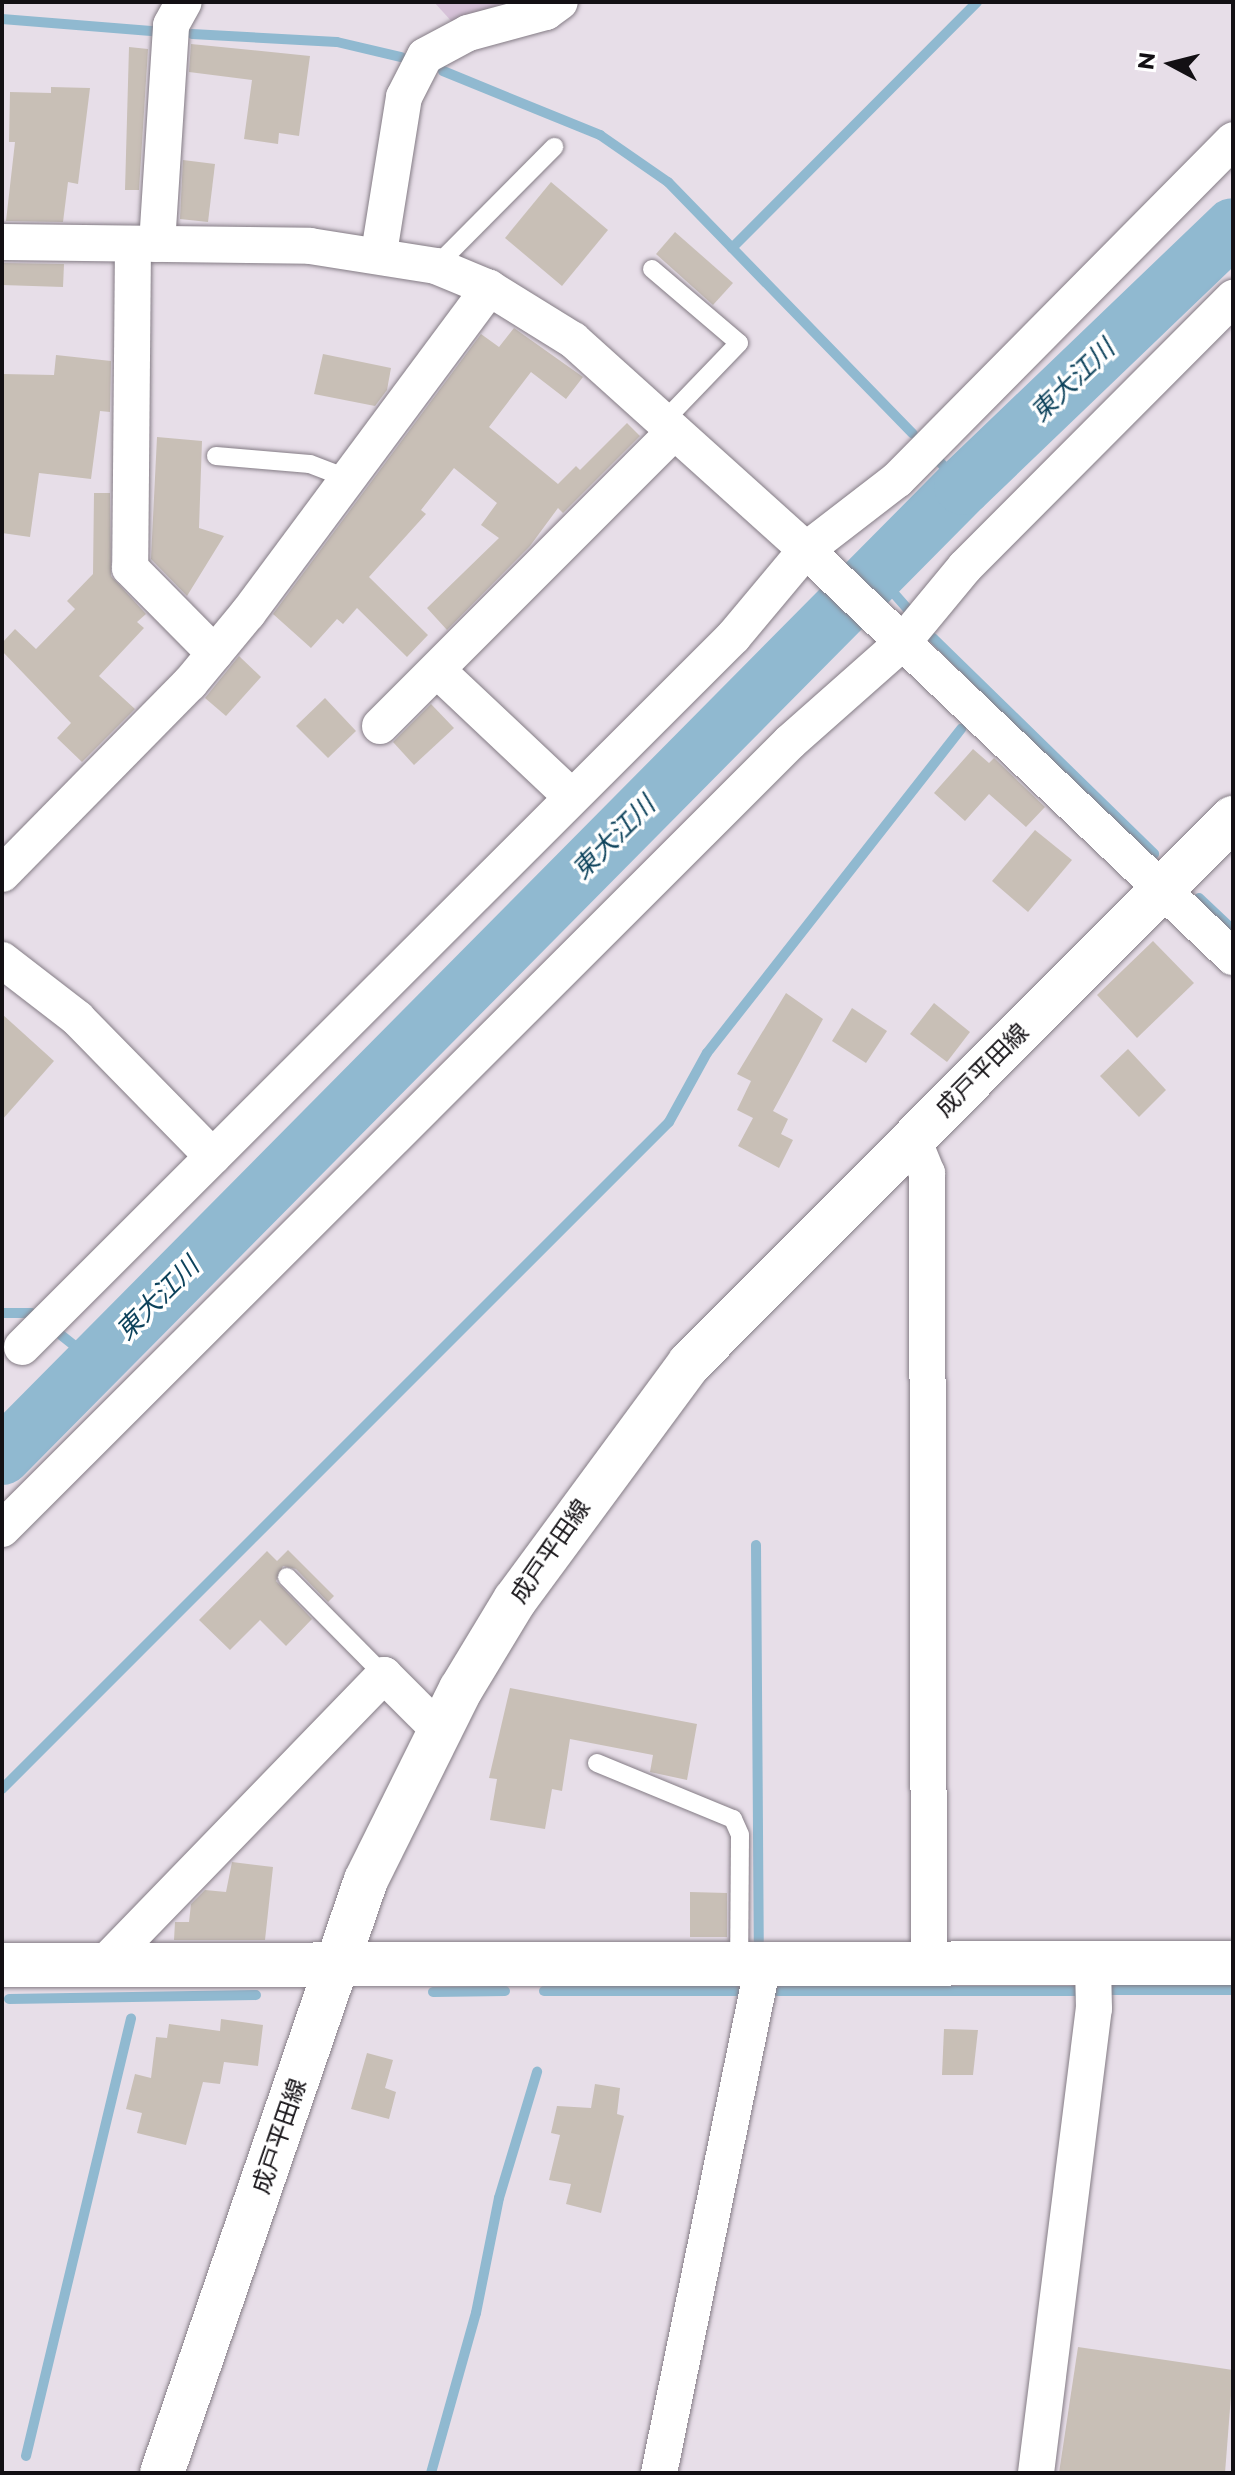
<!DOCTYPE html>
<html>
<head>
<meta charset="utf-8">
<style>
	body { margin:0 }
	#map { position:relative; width:1235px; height:2475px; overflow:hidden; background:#e7dee8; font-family:Montserrat,"Noto Sans JP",sans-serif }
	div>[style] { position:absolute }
	.green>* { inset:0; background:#d6c2d8 }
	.stream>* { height:10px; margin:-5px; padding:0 5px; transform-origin:5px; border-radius:5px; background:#90b9d0 }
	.river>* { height:58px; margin:-29px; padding:0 29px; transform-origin:29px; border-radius:29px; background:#90b9d0 }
	.building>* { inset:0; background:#c8bfb6 }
	.roads { filter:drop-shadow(0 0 2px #847c85) drop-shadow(0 0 2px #847c85) }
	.lane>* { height:18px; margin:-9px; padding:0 9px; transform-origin:9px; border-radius:9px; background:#fff }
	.street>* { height:36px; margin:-18px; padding:0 18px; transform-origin:18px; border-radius:18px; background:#fff }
	.secondary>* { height:44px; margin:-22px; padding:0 22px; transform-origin:22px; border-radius:22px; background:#fff }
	span { translate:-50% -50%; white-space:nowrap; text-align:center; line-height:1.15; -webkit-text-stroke:7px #fff; paint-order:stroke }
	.street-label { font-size:24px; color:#131014 }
	.water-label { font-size:26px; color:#0d425b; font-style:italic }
	.frame { position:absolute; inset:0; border:4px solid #131014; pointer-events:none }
	.north { position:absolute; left:1131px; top:24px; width:80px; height:80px; -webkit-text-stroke:6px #fff; paint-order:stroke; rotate:277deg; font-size:22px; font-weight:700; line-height:32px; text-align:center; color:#131014 }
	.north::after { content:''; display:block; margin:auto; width:28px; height:36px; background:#131014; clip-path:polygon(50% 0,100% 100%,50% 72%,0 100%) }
</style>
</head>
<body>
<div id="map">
	<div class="green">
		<i style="clip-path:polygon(434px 2px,505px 2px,453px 23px)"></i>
	</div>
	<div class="stream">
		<i style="left:2px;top:19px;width:162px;rotate:4.6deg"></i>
		<i style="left:192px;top:34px;width:145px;rotate:3.2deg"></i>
		<i style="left:337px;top:42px;width:66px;rotate:13.2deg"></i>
		<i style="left:443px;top:71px;width:170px;rotate:22.2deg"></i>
		<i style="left:600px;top:135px;width:83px;rotate:34.7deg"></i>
		<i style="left:668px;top:182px;width:351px;rotate:45.8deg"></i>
		<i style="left:732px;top:248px;width:347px;rotate:-45.1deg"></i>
		<i style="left:935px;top:457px;width:40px;rotate:46deg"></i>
		<i style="left:877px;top:574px;width:53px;rotate:48.8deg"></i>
		<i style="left:933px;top:638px;width:309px;rotate:44.3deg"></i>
		<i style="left:1199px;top:898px;width:47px;rotate:43.3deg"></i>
		<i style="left:2px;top:1313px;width:29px"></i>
		<i style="left:31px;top:1313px;width:9px;rotate:41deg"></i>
		<i style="left:61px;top:1335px;width:43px;rotate:38.5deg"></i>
		<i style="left:756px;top:1545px;width:396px;rotate:89.6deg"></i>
		<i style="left:2px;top:1789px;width:943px;rotate:-45deg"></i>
		<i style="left:669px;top:1122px;width:79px;rotate:-61.2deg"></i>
		<i style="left:707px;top:1053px;width:412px;rotate:-51.9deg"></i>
		<i style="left:1111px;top:1990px;width:122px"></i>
		<i style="left:544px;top:1991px;width:200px"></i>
		<i style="left:777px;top:1991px;width:304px"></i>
		<i style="left:1081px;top:1991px;width:5px;rotate:101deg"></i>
		<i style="left:433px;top:1992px;width:72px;rotate:-0.8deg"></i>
		<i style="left:9px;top:1999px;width:247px;rotate:-0.9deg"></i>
		<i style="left:26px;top:2456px;width:450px;rotate:-76.5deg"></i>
		<i style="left:431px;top:2473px;width:166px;rotate:-74.3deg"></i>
		<i style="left:476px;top:2313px;width:117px;rotate:-78.7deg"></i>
		<i style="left:499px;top:2198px;width:132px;rotate:-73.2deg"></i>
	</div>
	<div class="river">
		<i style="left:2px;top:1456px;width:1365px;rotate:-45.27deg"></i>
		<i style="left:963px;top:486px;width:374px;rotate:-43.8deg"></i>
	</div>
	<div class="building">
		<i style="clip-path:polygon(191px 44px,310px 56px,299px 136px,279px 133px,278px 144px,244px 139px,252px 80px,189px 72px)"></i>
		<i style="clip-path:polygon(129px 47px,148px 49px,139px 190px,125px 190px)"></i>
		<i style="clip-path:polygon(51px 87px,90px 88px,78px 184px,68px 182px,63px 222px,6px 221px,15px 142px,9px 142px,10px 92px,51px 93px)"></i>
		<i style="clip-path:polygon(183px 160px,215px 164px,208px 222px,180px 219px)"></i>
		<i style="clip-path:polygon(551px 182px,608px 230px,562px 286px,505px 238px)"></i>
		<i style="clip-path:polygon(675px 232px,733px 283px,713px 305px,656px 254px)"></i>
		<i style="clip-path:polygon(2px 263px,64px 264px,63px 287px,2px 285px)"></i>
		<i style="clip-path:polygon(514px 328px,583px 377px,566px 399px,531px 372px,489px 427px,558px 484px,576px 466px,580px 470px,627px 423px,640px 436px,563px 513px,558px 508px,530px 546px,447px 630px,427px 608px,499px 538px,481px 525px,497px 503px,454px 468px,421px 510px,426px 514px,369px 577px,428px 635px,407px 657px,357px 608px,343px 624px,337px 619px,311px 648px,273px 614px,481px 334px,499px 347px)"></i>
		<i style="clip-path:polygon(323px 354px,391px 368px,387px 390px,375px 406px,314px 394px)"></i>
		<i style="clip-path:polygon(56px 355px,111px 361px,110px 412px,100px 411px,91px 479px,39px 473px,30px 537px,2px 533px,2px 374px,54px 375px)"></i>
		<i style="clip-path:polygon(157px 437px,202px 441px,199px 528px,224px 536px,187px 596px,151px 559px)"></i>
		<i style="clip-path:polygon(94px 493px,110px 493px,111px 576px,146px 614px,137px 622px,144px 628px,99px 676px,135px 709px,82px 762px,57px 738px,71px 723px,2px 651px,2px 643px,15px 629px,36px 649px,75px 609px,67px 601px,93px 574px)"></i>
		<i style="clip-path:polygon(239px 656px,261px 677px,226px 716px,205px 698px)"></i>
		<i style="clip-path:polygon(325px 698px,356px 731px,328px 758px,296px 726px)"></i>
		<i style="clip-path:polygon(431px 704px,454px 728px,414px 765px,393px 742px)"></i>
		<i style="clip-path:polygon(973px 749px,989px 763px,994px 758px,1045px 807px,1026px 827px,989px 794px,965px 821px,934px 793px)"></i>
		<i style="clip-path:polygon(1035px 830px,1072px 860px,1028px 912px,992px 881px)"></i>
		<i style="clip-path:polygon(1153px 941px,1194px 983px,1137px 1038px,1097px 995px)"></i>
		<i style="clip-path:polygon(786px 993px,823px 1019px,773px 1111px,788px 1119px,781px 1134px,793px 1140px,779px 1168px,738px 1146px,753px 1118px,737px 1110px,751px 1081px,737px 1074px)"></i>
		<i style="clip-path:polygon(934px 1003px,970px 1032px,947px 1062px,910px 1034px)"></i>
		<i style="clip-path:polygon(852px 1008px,887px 1031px,866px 1063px,832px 1041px)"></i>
		<i style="clip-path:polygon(2px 1014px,54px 1061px,2px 1120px)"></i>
		<i style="clip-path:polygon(1128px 1049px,1166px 1090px,1139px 1117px,1100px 1076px)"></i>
		<i style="clip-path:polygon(288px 1550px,334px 1596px,328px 1602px,296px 1569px,283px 1566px,276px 1581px,312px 1619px,286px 1646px,260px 1620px,230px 1650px,199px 1620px,267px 1551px,277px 1561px)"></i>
		<i style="clip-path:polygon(510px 1688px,697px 1724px,687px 1780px,650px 1772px,653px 1755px,570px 1739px,562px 1791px,552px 1789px,545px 1829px,490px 1820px,497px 1779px,489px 1778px)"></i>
		<i style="clip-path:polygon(232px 1862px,273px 1867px,265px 1940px,174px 1940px,175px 1922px,189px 1922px,191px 1904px,205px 1890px,226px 1892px)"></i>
		<i style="clip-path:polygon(690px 1892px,727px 1893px,727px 1937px,690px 1937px)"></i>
		<i style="clip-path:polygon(221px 2019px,263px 2025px,258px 2066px,224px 2062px,220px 2084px,203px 2082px,186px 2145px,137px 2133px,142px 2113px,126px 2109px,135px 2074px,151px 2078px,156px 2037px,167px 2038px,169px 2024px,220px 2031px)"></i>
		<i style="clip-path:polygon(944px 2029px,978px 2030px,973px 2075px,942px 2075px)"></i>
		<i style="clip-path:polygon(367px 2053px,393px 2060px,385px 2088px,396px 2092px,389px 2119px,351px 2109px)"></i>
		<i style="clip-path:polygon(595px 2084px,620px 2088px,617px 2114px,624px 2116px,601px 2213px,566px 2204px,571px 2184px,549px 2180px,560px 2135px,551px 2133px,557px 2106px,591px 2108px)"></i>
		<i style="clip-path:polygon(1078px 2347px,1233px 2370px,1225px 2473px,1059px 2473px)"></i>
	</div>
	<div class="roads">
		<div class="lane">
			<i style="left:436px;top:266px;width:168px;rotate:-45.2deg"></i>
			<i style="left:652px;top:269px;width:114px;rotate:40.4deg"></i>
			<i style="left:739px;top:343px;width:110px;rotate:133.9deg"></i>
			<i style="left:216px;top:456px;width:94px;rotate:4.9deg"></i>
			<i style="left:310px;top:464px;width:39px;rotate:21deg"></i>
			<i style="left:287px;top:1577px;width:138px;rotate:45.3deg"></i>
			<i style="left:597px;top:1763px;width:147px;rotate:22.4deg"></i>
			<i style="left:733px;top:1819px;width:17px;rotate:66deg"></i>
			<i style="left:740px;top:1835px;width:129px;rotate:90.4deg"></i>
		</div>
		<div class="street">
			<i style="left:2px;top:242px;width:308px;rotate:0.7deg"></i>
			<i style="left:310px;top:246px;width:128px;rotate:9deg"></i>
			<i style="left:436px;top:266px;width:57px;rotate:22.5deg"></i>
			<i style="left:489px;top:288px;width:99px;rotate:31.8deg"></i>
			<i style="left:573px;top:340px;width:314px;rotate:42deg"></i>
			<i style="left:806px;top:550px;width:590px;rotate:43.63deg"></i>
			<i style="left:133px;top:244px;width:324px;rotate:90.5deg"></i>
			<i style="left:130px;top:568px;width:120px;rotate:45.3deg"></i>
			<i style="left:157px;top:244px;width:219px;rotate:-86.3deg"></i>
			<i style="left:171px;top:25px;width:26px;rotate:-61deg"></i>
			<i style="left:379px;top:253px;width:158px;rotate:-80.9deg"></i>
			<i style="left:404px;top:97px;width:46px;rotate:-62.9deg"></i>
			<i style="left:425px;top:56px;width:49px;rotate:-28.1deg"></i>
			<i style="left:468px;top:33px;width:81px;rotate:-15.1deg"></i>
			<i style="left:546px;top:12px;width:17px;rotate:-36deg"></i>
			<i style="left:437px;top:670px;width:185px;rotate:43.3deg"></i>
			<i style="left:380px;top:726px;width:416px;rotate:-45deg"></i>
			<i style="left:2px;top:874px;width:268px;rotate:-45.5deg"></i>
			<i style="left:190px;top:683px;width:91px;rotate:-50.4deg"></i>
			<i style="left:248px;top:613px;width:405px;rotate:-53.4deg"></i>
			<i style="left:2px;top:960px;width:95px;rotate:37.7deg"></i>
			<i style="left:77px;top:1018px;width:194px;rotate:45.6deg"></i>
			<i style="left:913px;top:1139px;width:37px;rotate:68deg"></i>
			<i style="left:927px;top:1173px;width:791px;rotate:89.86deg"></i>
			<i style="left:22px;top:1347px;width:1006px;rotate:-44.96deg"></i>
			<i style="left:734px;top:636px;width:112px;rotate:-50.1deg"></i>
			<i style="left:806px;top:550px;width:115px;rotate:-37.6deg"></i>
			<i style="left:897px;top:480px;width:478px;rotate:-45.3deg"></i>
			<i style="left:2px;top:1529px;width:1114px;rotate:-44.96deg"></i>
			<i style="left:790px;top:742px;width:151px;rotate:-41.5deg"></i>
			<i style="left:903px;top:642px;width:97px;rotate:-50.4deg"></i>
			<i style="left:965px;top:567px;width:380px;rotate:-45.1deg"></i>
			<i style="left:103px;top:1965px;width:404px;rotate:-45.9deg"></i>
			<i style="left:384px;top:1675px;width:79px;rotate:45deg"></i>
			<i style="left:659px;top:2473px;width:520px;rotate:-78.45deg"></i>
			<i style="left:1036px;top:2473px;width:468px;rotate:-82.9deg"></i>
			<i style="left:1094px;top:2009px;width:45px;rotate:-91.3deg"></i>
		</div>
		<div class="secondary">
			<i style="left:2px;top:1965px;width:1231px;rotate:-0.09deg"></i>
			<i style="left:162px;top:2473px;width:627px;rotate:-71.02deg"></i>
			<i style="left:366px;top:1880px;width:213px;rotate:-63.6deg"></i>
			<i style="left:461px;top:1689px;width:104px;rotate:-58.8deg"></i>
			<i style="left:515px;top:1600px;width:293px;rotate:-53.6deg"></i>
			<i style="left:689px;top:1364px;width:771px;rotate:-45.11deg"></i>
		</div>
	</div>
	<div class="street-label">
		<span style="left:982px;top:1070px;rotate:-45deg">成戸平田線</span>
		<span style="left:550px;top:1551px;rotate:-55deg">成戸平田線</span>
		<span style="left:279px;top:2136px;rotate:-71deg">成戸平田線</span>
	</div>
	<div class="water-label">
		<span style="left:1073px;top:381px;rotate:-44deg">東大江川</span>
		<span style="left:614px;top:838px;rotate:-45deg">東大江川</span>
		<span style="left:158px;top:1299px;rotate:-45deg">東大江川</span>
	</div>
	<div class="frame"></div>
	<div class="north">N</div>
</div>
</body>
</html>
